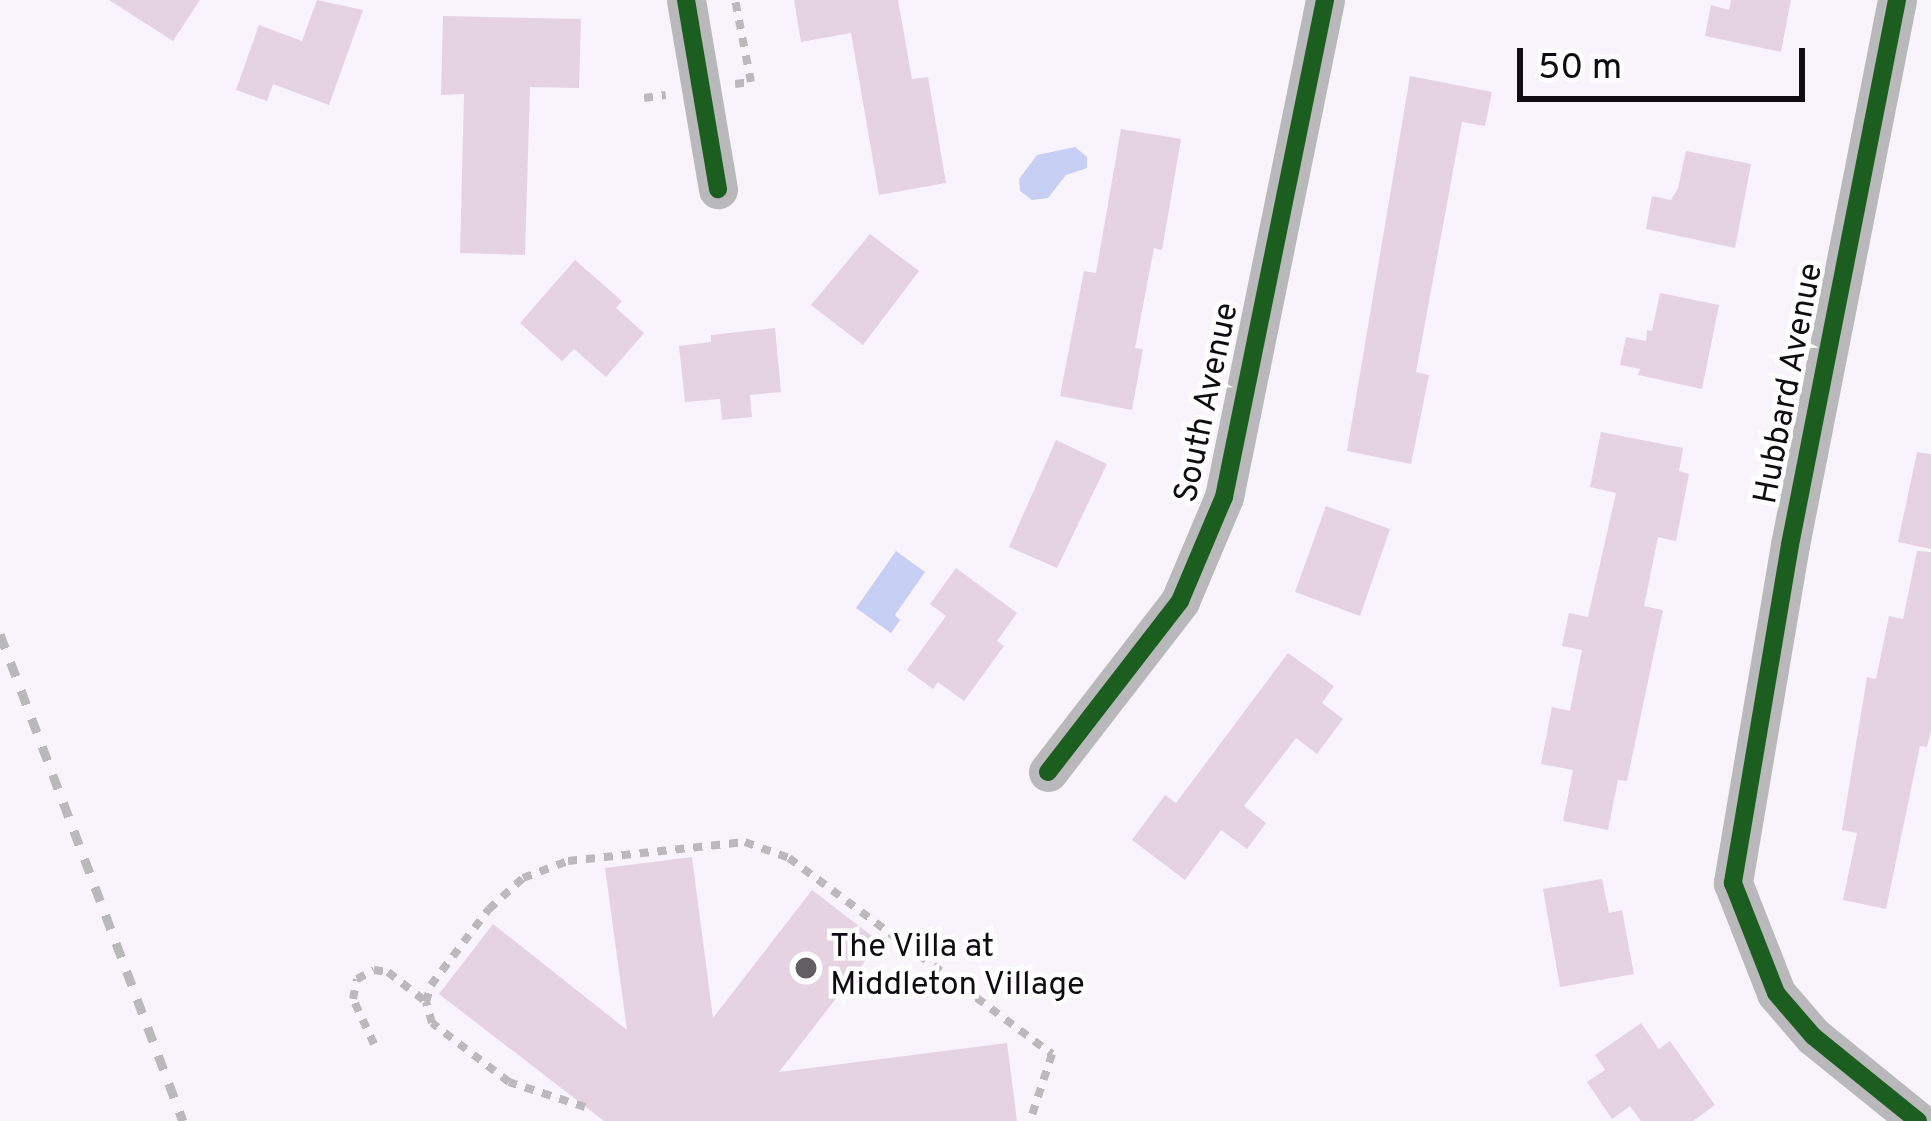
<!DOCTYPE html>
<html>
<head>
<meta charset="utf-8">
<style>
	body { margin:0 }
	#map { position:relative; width:1931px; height:1121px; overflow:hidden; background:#f9f4fb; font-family:Overpass,sans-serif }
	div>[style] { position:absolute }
	.water>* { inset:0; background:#c7cff5 }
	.building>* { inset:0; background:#e6d3e2 }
	.path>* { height:8px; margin-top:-4px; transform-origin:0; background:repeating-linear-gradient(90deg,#bcb9bd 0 9px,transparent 0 18px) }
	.minor>* { height:39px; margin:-19.5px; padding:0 19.5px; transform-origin:19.5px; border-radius:19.5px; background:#b9b8bb }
	.rail>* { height:9px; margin-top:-4.5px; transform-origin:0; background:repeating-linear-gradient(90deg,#b9b8bb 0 15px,transparent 0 30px) }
	.cycleway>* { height:18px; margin:-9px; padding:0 9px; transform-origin:9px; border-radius:9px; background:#1b5e20 }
	.dots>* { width:33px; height:33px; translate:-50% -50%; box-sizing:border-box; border:6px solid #fff; border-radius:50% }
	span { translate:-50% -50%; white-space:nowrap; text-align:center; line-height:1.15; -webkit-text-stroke:9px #fff; paint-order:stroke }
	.street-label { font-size:33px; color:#100d12 }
	.poi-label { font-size:33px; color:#100d12 }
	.left { translate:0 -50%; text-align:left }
	.scale { position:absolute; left:1517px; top:48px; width:288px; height:54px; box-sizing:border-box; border:6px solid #100d12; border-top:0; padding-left:15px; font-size:36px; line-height:42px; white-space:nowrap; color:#100d12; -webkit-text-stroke:9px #fff; paint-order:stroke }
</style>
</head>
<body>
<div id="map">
	<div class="water">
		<i style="clip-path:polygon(1075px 147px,1087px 157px,1087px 168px,1066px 175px,1048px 198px,1032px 200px,1020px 191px,1019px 179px,1037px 155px)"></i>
		<i style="clip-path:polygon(896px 551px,925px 572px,895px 615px,900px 620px,891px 633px,856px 608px)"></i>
	</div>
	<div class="building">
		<i style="clip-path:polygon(109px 0,200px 0,173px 41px)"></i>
		<i style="clip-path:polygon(317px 0,363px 10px,329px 105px,273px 84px,267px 101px,236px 90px,259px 25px,302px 41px)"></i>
		<i style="clip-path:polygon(794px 0,898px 0,912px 79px,928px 77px,946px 183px,879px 195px,851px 33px,801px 42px)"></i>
		<i style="clip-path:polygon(1731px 0,1791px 0,1781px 52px,1705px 36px,1711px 5px,1729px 10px)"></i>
		<i style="clip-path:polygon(443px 16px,581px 19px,579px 88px,530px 87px,525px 255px,460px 253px,464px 94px,441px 95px)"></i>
		<i style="clip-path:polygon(1410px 76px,1492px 92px,1485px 126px,1462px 122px,1416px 372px,1429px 375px,1411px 464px,1347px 451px)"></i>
		<i style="clip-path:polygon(1121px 129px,1181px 139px,1162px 250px,1154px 248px,1135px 348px,1143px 349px,1132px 410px,1060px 396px,1084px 271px,1096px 273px)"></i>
		<i style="clip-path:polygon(1686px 151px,1751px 164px,1735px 248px,1646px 229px,1652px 196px,1671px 200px,1678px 188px)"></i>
		<i style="clip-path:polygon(870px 234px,919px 271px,863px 345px,811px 305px)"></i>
		<i style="clip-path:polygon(575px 260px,622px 301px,616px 308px,644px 333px,606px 377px,574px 349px,562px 361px,520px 323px)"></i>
		<i style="clip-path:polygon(1660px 293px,1719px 305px,1702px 389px,1638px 375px,1640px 369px,1620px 365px,1626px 337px,1646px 341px,1647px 330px,1652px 331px)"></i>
		<i style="clip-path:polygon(775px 328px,781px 392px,750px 395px,752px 417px,722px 420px,720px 399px,685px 402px,679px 346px,711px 342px,711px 335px)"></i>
		<i style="clip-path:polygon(1601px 432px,1683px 448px,1679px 471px,1689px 474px,1676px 541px,1658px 537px,1644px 606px,1663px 610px,1627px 781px,1618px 780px,1608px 830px,1563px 821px,1573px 770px,1541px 764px,1552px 707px,1570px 711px,1582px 650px,1562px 646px,1569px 613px,1588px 617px,1616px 493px,1590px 487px)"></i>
		<i style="clip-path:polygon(1056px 440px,1107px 464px,1057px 568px,1009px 547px)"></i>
		<i style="clip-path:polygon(1917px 452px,1931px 454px,1931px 549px,1898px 542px)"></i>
		<i style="clip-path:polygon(1326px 506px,1390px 529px,1360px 616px,1295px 592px)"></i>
		<i style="clip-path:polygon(1917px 551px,1931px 552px,1931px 730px,1927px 747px,1920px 746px,1886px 909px,1843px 900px,1857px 833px,1842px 830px,1867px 677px,1876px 679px,1889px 616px,1903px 619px)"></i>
		<i style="clip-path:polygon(956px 568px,1017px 613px,997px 641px,1004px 646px,964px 701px,938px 682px,933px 689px,907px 670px,946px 616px,930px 604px)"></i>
		<i style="clip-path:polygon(1288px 653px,1334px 686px,1322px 703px,1343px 719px,1317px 754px,1296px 738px,1244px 806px,1266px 823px,1247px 849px,1221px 830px,1185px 880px,1132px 840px,1165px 795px,1176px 803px)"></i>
		<i style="clip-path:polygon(692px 857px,713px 1018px,812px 890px,880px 942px,779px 1072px,1007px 1043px,1017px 1121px,604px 1121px,439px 994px,493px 924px,627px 1030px,605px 868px)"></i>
		<i style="clip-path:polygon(1602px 879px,1609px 913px,1622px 910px,1634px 974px,1560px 987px,1543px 889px)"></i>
		<i style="clip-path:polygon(1641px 1023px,1659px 1049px,1670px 1041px,1715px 1105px,1693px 1121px,1641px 1121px,1630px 1106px,1612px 1119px,1587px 1082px,1605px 1070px,1595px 1055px)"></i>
	</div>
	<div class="path">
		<i style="left:735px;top:84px;width:16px;rotate:-7deg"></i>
		<i style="left:751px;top:82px;width:84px;rotate:-101deg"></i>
		<i style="left:644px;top:98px;width:22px;rotate:-8deg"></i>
		<i style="left:374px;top:1044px;width:50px;rotate:-115deg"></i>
		<i style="left:353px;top:999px;width:20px;rotate:-79deg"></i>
		<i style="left:357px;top:979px;width:19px;rotate:-28deg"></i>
		<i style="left:374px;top:970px;width:14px;rotate:8deg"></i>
		<i style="left:388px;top:972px;width:47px;rotate:38.1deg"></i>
		<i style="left:585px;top:1107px;width:80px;rotate:-161.8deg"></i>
		<i style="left:509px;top:1082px;width:97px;rotate:-142.5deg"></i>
		<i style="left:432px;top:1023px;width:22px;rotate:-106deg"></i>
		<i style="left:426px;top:1002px;width:18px;rotate:-74deg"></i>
		<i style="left:431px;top:985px;width:96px;rotate:-52.7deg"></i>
		<i style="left:489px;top:909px;width:46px;rotate:-42.4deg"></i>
		<i style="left:523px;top:878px;width:48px;rotate:-20.7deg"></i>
		<i style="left:568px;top:861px;width:178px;rotate:-6.1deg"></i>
		<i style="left:745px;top:842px;width:47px;rotate:20deg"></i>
		<i style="left:789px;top:858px;width:328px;rotate:36.7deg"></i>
		<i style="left:1052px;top:1054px;width:71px;rotate:108.2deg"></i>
	</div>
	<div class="minor">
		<i style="left:686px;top:0;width:192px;rotate:80.4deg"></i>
		<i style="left:1897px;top:0;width:555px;rotate:101.11deg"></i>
		<i style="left:1790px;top:545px;width:343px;rotate:99.6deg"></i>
		<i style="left:1733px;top:883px;width:118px;rotate:68.6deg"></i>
		<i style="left:1776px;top:993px;width:57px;rotate:49.3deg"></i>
		<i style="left:1813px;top:1036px;width:135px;rotate:39deg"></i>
		<i style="left:1048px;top:772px;width:216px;rotate:-52.3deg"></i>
		<i style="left:1180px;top:601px;width:113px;rotate:-67.1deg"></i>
		<i style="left:1224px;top:497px;width:507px;rotate:-78.51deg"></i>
	</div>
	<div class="rail">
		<i style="left:0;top:634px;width:520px;rotate:69.41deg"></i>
	</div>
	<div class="cycleway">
		<i style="left:686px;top:0;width:192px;rotate:80.4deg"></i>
		<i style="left:1897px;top:0;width:555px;rotate:101.11deg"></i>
		<i style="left:1790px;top:545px;width:343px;rotate:99.6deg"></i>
		<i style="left:1733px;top:883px;width:118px;rotate:68.6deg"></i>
		<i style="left:1776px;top:993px;width:57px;rotate:49.3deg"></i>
		<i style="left:1813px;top:1036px;width:135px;rotate:39deg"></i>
		<i style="left:1048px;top:772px;width:216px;rotate:-52.3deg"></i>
		<i style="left:1180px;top:601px;width:113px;rotate:-67.1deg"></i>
		<i style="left:1224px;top:497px;width:507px;rotate:-78.51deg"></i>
	</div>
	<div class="dots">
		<i style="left:806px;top:968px;background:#625e64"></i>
	</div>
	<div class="street-label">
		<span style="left:1791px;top:384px;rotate:-79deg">Hubbard Avenue</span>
		<span style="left:1209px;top:403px;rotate:-78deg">South Avenue</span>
	</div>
	<div class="poi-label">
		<span class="left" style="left:830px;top:968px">The Villa at<br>Middleton Village</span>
	</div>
	<div class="scale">50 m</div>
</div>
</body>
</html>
